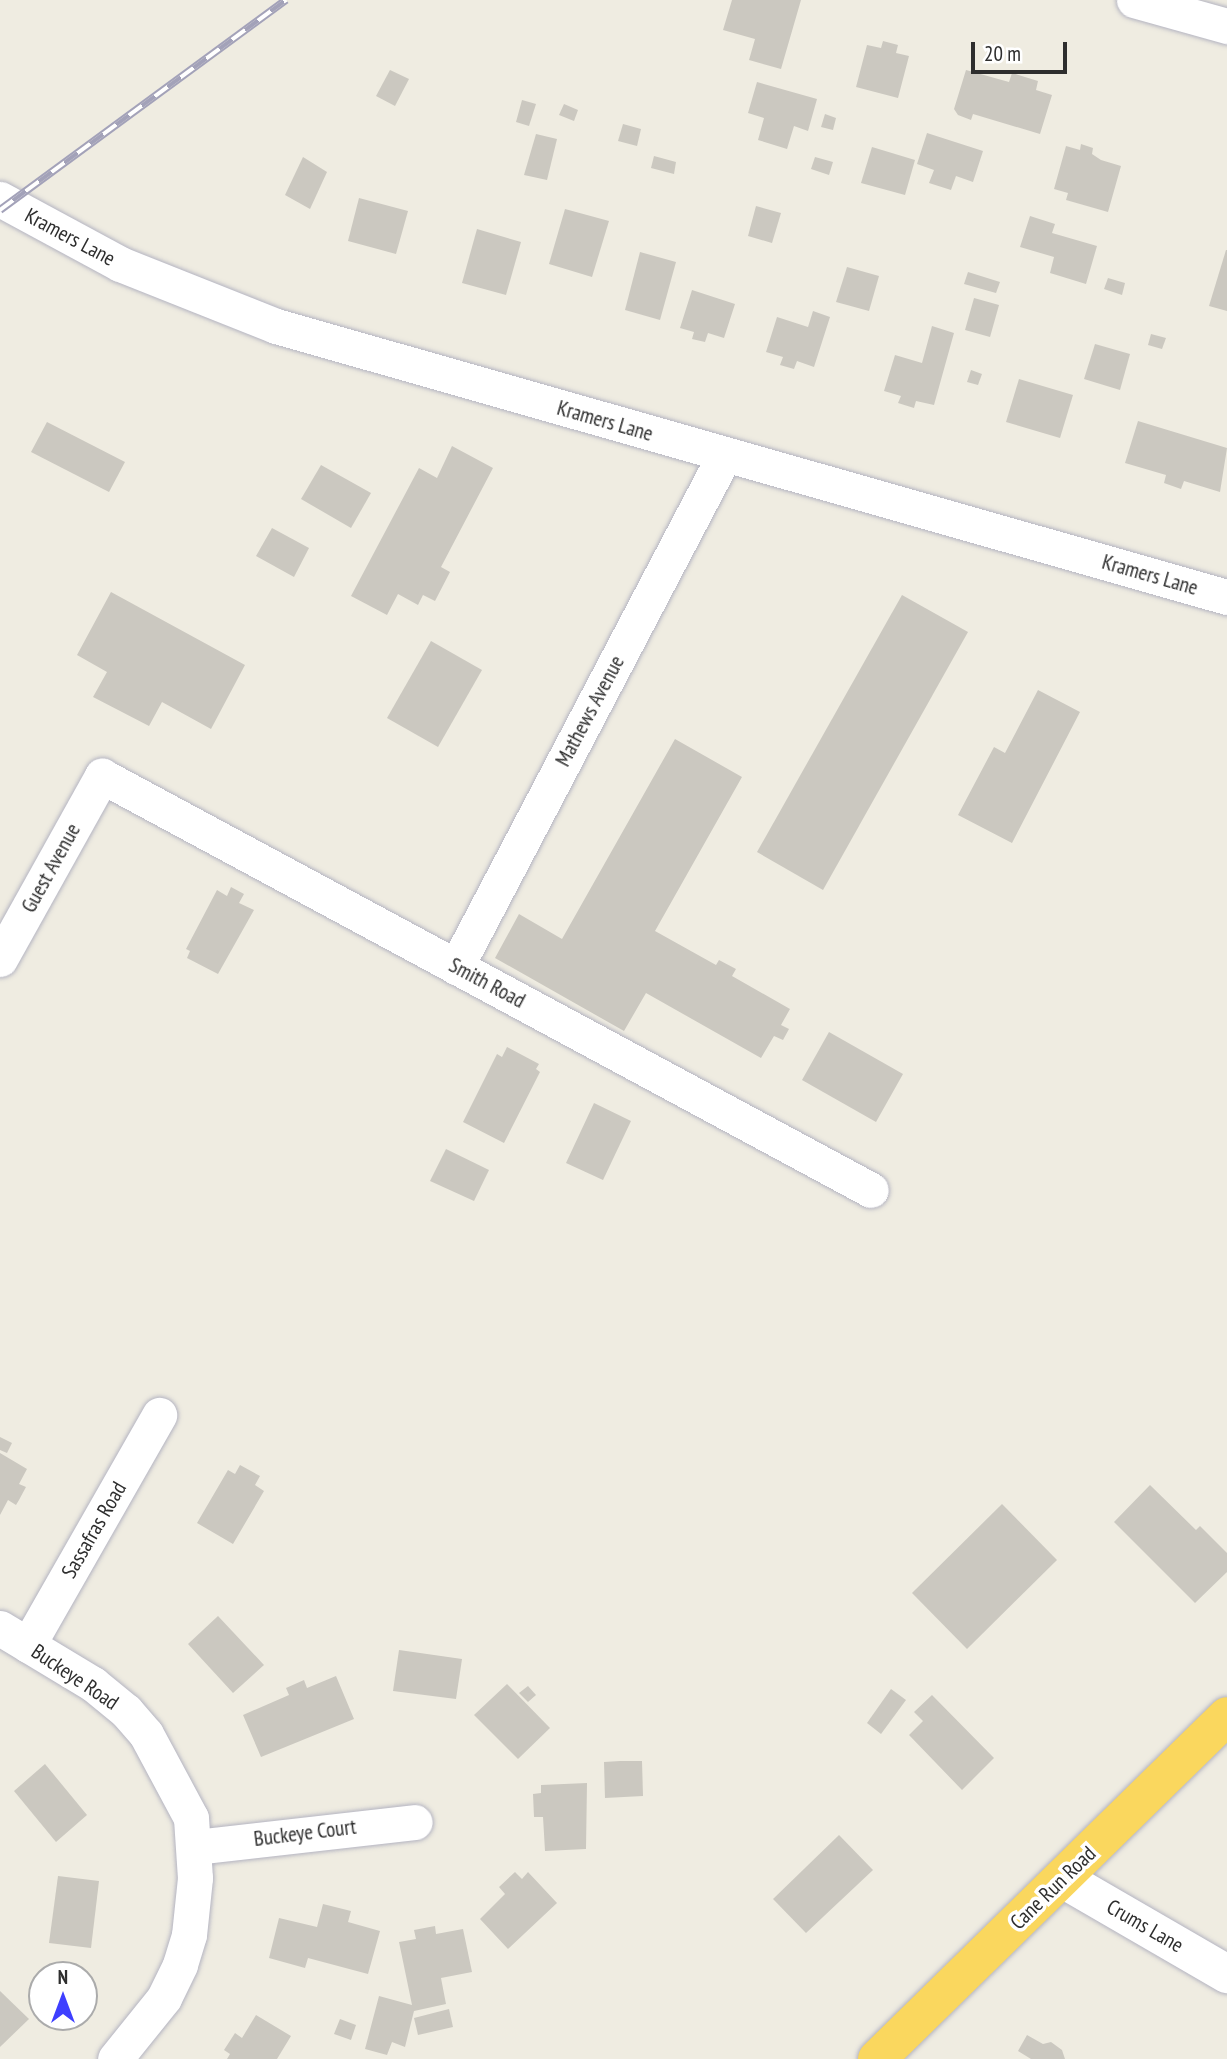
<!DOCTYPE html>
<html>
<head>
<meta charset="utf-8">
<style>
	body { margin:0 }
	#map { position:relative; width:1227px; height:2059px; overflow:hidden; background:#efece1; font-family:"PT Sans Narrow",sans-serif }
	div>[style] { position:absolute }
	.building>* { inset:0; background:#cbc8c0 }
	.roads { filter:drop-shadow(0 0 2px #b4b4c1) drop-shadow(0 0 2px #b4b4c1) }
	.minor>* { height:35px; margin:-17.5px; padding:0 17.5px; transform-origin:17.5px; border-radius:17.5px; background:#fff }
	.secondary>* { height:38px; margin:-19px; padding:0 19px; transform-origin:19px; border-radius:19px; background:#fff }
	.trunk>* { height:38px; margin:-19px; padding:0 19px; transform-origin:19px; border-radius:19px; background:#fad75e }
	.rail>* { height:8px; margin-top:-4px; transform-origin:0; background:repeating-linear-gradient(90deg,#fff 0 16px,#a3a2b9 0 32px); box-sizing:border-box; border-block:2px solid #a3a2b9 }
	span { translate:-50% -50%; white-space:nowrap; text-align:center; line-height:1.15; -webkit-text-stroke:7px #fff; paint-order:stroke }
	.street-label { font-size:21px; color:#2e2e2e }
	.north { position:absolute; left:28px; top:1961px; width:70px; height:70px; box-sizing:border-box; background:#fff; border:2px solid #ababab; border-radius:50%; rotate:0deg; font-size:19px; font-weight:700; line-height:28px; text-align:center; color:#2e2e2e }
	.north::after { content:''; display:block; margin:auto; width:24px; height:32px; background:#3e3fff; clip-path:polygon(50% 0,100% 100%,50% 72%,0 100%) }
	.scale { position:absolute; left:971px; top:42px; width:96px; height:32px; box-sizing:border-box; border:4px solid #2e2e2e; border-top:0; padding-left:9px; font-size:21px; line-height:24px; white-space:nowrap; color:#2e2e2e; -webkit-text-stroke:5px #fff; paint-order:stroke }
</style>
</head>
<body>
<div id="map">
	<div class="building">
		<i style="clip-path:polygon(732px 0,801px 0,781px 69px,749px 60px,755px 39px,723px 30px)"></i>
		<i style="clip-path:polygon(883px 41px,898px 45px,896px 53px,909px 56px,898px 98px,856px 87px,867px 45px,881px 48px)"></i>
		<i style="clip-path:polygon(390px 70px,409px 79px,395px 106px,376px 96px)"></i>
		<i style="clip-path:polygon(966px 70px,1009px 82px,1012px 73px,1038px 81px,1036px 90px,1052px 95px,1040px 134px,973px 114px,971px 120px,958px 115px,954px 109px)"></i>
		<i style="clip-path:polygon(757px 82px,817px 99px,808px 131px,794px 126px,787px 149px,758px 140px,764px 118px,748px 113px)"></i>
		<i style="clip-path:polygon(522px 100px,536px 104px,529px 126px,516px 122px)"></i>
		<i style="clip-path:polygon(564px 104px,578px 110px,574px 121px,559px 115px)"></i>
		<i style="clip-path:polygon(825px 114px,836px 118px,833px 130px,821px 127px)"></i>
		<i style="clip-path:polygon(623px 124px,641px 129px,637px 146px,618px 141px)"></i>
		<i style="clip-path:polygon(927px 133px,983px 151px,973px 182px,956px 176px,951px 190px,929px 183px,934px 170px,917px 164px)"></i>
		<i style="clip-path:polygon(536px 134px,557px 139px,547px 180px,524px 175px)"></i>
		<i style="clip-path:polygon(1081px 144px,1093px 148px,1092px 154px,1101px 160px,1121px 166px,1108px 212px,1066px 200px,1068px 193px,1054px 189px,1066px 146px,1080px 150px)"></i>
		<i style="clip-path:polygon(872px 147px,915px 160px,905px 195px,861px 183px)"></i>
		<i style="clip-path:polygon(654px 156px,676px 162px,674px 174px,651px 168px)"></i>
		<i style="clip-path:polygon(303px 157px,327px 172px,310px 209px,285px 195px)"></i>
		<i style="clip-path:polygon(815px 157px,833px 162px,829px 175px,811px 169px)"></i>
		<i style="clip-path:polygon(359px 198px,408px 211px,396px 254px,348px 241px)"></i>
		<i style="clip-path:polygon(756px 206px,781px 213px,772px 243px,748px 236px)"></i>
		<i style="clip-path:polygon(565px 209px,609px 221px,592px 277px,549px 264px)"></i>
		<i style="clip-path:polygon(1030px 216px,1055px 224px,1052px 233px,1097px 246px,1086px 284px,1050px 273px,1054px 257px,1020px 247px)"></i>
		<i style="clip-path:polygon(477px 229px,521px 242px,506px 295px,462px 283px)"></i>
		<i style="clip-path:polygon(1226px 250px,1227px 250px,1227px 311px,1209px 306px)"></i>
		<i style="clip-path:polygon(640px 252px,676px 262px,660px 320px,625px 310px)"></i>
		<i style="clip-path:polygon(847px 267px,879px 276px,869px 311px,836px 302px)"></i>
		<i style="clip-path:polygon(968px 272px,1000px 282px,996px 293px,964px 284px)"></i>
		<i style="clip-path:polygon(1108px 278px,1125px 283px,1122px 295px,1104px 289px)"></i>
		<i style="clip-path:polygon(692px 290px,735px 304px,724px 338px,708px 333px,705px 342px,692px 339px,694px 332px,680px 328px)"></i>
		<i style="clip-path:polygon(974px 298px,999px 305px,990px 337px,965px 330px)"></i>
		<i style="clip-path:polygon(813px 311px,830px 317px,814px 367px,797px 361px,794px 369px,780px 365px,783px 357px,766px 352px,777px 317px,808px 327px)"></i>
		<i style="clip-path:polygon(932px 326px,954px 333px,934px 405px,916px 401px,914px 408px,898px 403px,901px 396px,884px 391px,895px 355px,922px 363px)"></i>
		<i style="clip-path:polygon(1151px 334px,1166px 338px,1162px 349px,1148px 345px)"></i>
		<i style="clip-path:polygon(1095px 344px,1130px 354px,1120px 390px,1084px 379px)"></i>
		<i style="clip-path:polygon(971px 370px,982px 374px,978px 385px,967px 382px)"></i>
		<i style="clip-path:polygon(1019px 379px,1073px 395px,1060px 438px,1006px 422px)"></i>
		<i style="clip-path:polygon(1138px 421px,1227px 448px,1220px 492px,1184px 481px,1181px 489px,1164px 483px,1166px 475px,1125px 463px)"></i>
		<i style="clip-path:polygon(47px 422px,125px 462px,109px 492px,31px 452px)"></i>
		<i style="clip-path:polygon(452px 446px,493px 468px,441px 567px,450px 572px,435px 601px,423px 595px,418px 605px,398px 594px,387px 615px,351px 596px,419px 468px,437px 478px)"></i>
		<i style="clip-path:polygon(321px 465px,371px 493px,351px 528px,301px 499px)"></i>
		<i style="clip-path:polygon(272px 528px,309px 548px,294px 577px,256px 556px)"></i>
		<i style="clip-path:polygon(111px 592px,245px 665px,211px 729px,162px 702px,149px 726px,93px 697px,107px 672px,77px 655px)"></i>
		<i style="clip-path:polygon(902px 595px,968px 632px,823px 890px,757px 852px)"></i>
		<i style="clip-path:polygon(431px 641px,482px 670px,438px 747px,387px 718px)"></i>
		<i style="clip-path:polygon(1038px 690px,1080px 712px,1012px 843px,958px 815px,994px 747px,1005px 753px)"></i>
		<i style="clip-path:polygon(675px 739px,742px 777px,655px 931px,716px 965px,719px 960px,736px 969px,732px 976px,790px 1009px,781px 1025px,789px 1029px,783px 1040px,774px 1036px,761px 1058px,646px 993px,624px 1031px,495px 958px,519px 914px,562px 939px)"></i>
		<i style="clip-path:polygon(231px 887px,244px 894px,239px 903px,254px 910px,218px 974px,187px 958px,190px 951px,186px 949px,217px 890px,227px 896px)"></i>
		<i style="clip-path:polygon(829px 1032px,903px 1074px,876px 1122px,802px 1080px)"></i>
		<i style="clip-path:polygon(507px 1047px,539px 1064px,536px 1069px,540px 1072px,504px 1143px,463px 1122px,497px 1054px,502px 1057px)"></i>
		<i style="clip-path:polygon(594px 1103px,631px 1121px,603px 1180px,566px 1163px)"></i>
		<i style="clip-path:polygon(446px 1149px,489px 1170px,474px 1201px,430px 1181px)"></i>
		<i style="clip-path:polygon(0 1437px,12px 1443px,7px 1453px,0 1450px)"></i>
		<i style="clip-path:polygon(0 1453px,27px 1469px,19px 1484px,26px 1487px,19px 1500px,16px 1505px,8px 1500px,0 1515px)"></i>
		<i style="clip-path:polygon(240px 1465px,260px 1476px,255px 1485px,264px 1491px,233px 1544px,197px 1523px,228px 1470px,235px 1474px)"></i>
		<i style="clip-path:polygon(1150px 1485px,1196px 1530px,1200px 1526px,1227px 1553px,1227px 1572px,1195px 1603px,1114px 1522px)"></i>
		<i style="clip-path:polygon(1002px 1504px,1057px 1560px,967px 1649px,912px 1593px)"></i>
		<i style="clip-path:polygon(218px 1616px,264px 1665px,233px 1693px,188px 1644px)"></i>
		<i style="clip-path:polygon(399px 1650px,462px 1659px,456px 1699px,393px 1691px)"></i>
		<i style="clip-path:polygon(336px 1676px,354px 1719px,261px 1757px,243px 1715px,289px 1695px,286px 1688px,304px 1680px,307px 1688px)"></i>
		<i style="clip-path:polygon(507px 1684px,550px 1728px,518px 1759px,474px 1715px)"></i>
		<i style="clip-path:polygon(528px 1686px,536px 1695px,528px 1702px,519px 1693px)"></i>
		<i style="clip-path:polygon(891px 1689px,906px 1700px,881px 1734px,867px 1723px)"></i>
		<i style="clip-path:polygon(932px 1695px,994px 1758px,962px 1790px,909px 1735px,923px 1721px,914px 1712px)"></i>
		<i style="clip-path:polygon(620px 1761px,642px 1761px,643px 1796px,605px 1798px,604px 1762px)"></i>
		<i style="clip-path:polygon(45px 1764px,87px 1815px,56px 1842px,14px 1791px)"></i>
		<i style="clip-path:polygon(587px 1783px,586px 1849px,545px 1851px,543px 1817px,534px 1817px,533px 1794px,541px 1793px,541px 1785px)"></i>
		<i style="clip-path:polygon(839px 1835px,873px 1870px,806px 1933px,773px 1899px)"></i>
		<i style="clip-path:polygon(515px 1872px,522px 1879px,528px 1872px,557px 1903px,508px 1949px,480px 1919px,505px 1894px,499px 1887px)"></i>
		<i style="clip-path:polygon(58px 1876px,99px 1881px,91px 1948px,49px 1943px)"></i>
		<i style="clip-path:polygon(323px 1904px,351px 1911px,348px 1922px,380px 1931px,368px 1974px,308px 1958px,305px 1968px,269px 1958px,279px 1918px,317px 1927px)"></i>
		<i style="clip-path:polygon(435px 1926px,436px 1934px,463px 1929px,472px 1972px,441px 1978px,446px 2004px,414px 2011px,405px 2047px,392px 2042px,387px 2055px,365px 2049px,379px 1996px,412px 2005px,399px 1942px,416px 1939px,414px 1930px)"></i>
		<i style="clip-path:polygon(0 1991px,29px 2019px,0 2047px)"></i>
		<i style="clip-path:polygon(449px 2009px,453px 2027px,418px 2035px,414px 2018px)"></i>
		<i style="clip-path:polygon(256px 2015px,291px 2036px,277px 2059px,227px 2059px,230px 2054px,224px 2050px,235px 2033px,242px 2038px)"></i>
		<i style="clip-path:polygon(340px 2019px,356px 2025px,351px 2040px,334px 2034px)"></i>
		<i style="clip-path:polygon(1027px 2035px,1043px 2044px,1051px 2042px,1062px 2050px,1065px 2059px,1031px 2059px,1018px 2051px)"></i>
	</div>
	<div class="roads">
		<div class="minor">
			<i style="left:1134px;top:0;width:97px;rotate:15.6deg"></i>
			<i style="left:0;top:199px;width:136px;rotate:28.4deg"></i>
			<i style="left:120px;top:264px;width:168px;rotate:21.7deg"></i>
			<i style="left:276px;top:326px;width:989px;rotate:15.91deg"></i>
			<i style="left:0;top:959px;width:210px;rotate:-60.9deg"></i>
			<i style="left:102px;top:776px;width:873px;rotate:28.3deg"></i>
			<i style="left:456px;top:967px;width:577px;rotate:-62.32deg"></i>
			<i style="left:0;top:1628px;width:109px;rotate:31.1deg"></i>
			<i style="left:93px;top:1684px;width:43px;rotate:39.3deg"></i>
			<i style="left:126px;top:1711px;width:30px;rotate:49deg"></i>
			<i style="left:146px;top:1734px;width:95px;rotate:61.8deg"></i>
			<i style="left:191px;top:1818px;width:60px;rotate:86.2deg"></i>
			<i style="left:195px;top:1878px;width:57px;rotate:96deg"></i>
			<i style="left:189px;top:1935px;width:31px;rotate:107deg"></i>
			<i style="left:180px;top:1965px;width:37px;rotate:116deg"></i>
			<i style="left:164px;top:1998px;width:78px;rotate:128.8deg"></i>
			<i style="left:28px;top:1645px;width:265px;rotate:-60.3deg"></i>
			<i style="left:196px;top:1847px;width:220px;rotate:-6.5deg"></i>
		</div>
		<div class="secondary">
			<i style="left:1063px;top:1879px;width:190px;rotate:30.1deg"></i>
		</div>
		<div class="trunk">
			<i style="left:877px;top:2059px;width:490px;rotate:-44.4deg"></i>
		</div>
	</div>
	<div class="rail">
		<i style="left:0;top:210px;width:355px;rotate:-36.3deg"></i>
	</div>
	<div class="street-label">
		<span style="left:70px;top:237px;rotate:28deg">Kramers Lane</span>
		<span style="left:605px;top:421px;rotate:16deg">Kramers Lane</span>
		<span style="left:1150px;top:575px;rotate:16deg">Kramers Lane</span>
		<span style="left:590px;top:711px;rotate:-62deg">Mathews Avenue</span>
		<span style="left:51px;top:868px;rotate:-61deg">Guest Avenue</span>
		<span style="left:487px;top:983px;rotate:28deg">Smith Road</span>
		<span style="left:94px;top:1530px;rotate:-60deg">Sassafras Road</span>
		<span style="left:75px;top:1677px;rotate:34deg">Buckeye Road</span>
		<span style="left:305px;top:1833px;rotate:-7deg">Buckeye Court</span>
		<span style="left:1053px;top:1888px;rotate:-44deg">Cane Run Road</span>
		<span style="left:1145px;top:1926px;rotate:30deg">Crums Lane</span>
	</div>
	<div class="north">N</div>
	<div class="scale">20 m</div>
</div>
</body>
</html>
